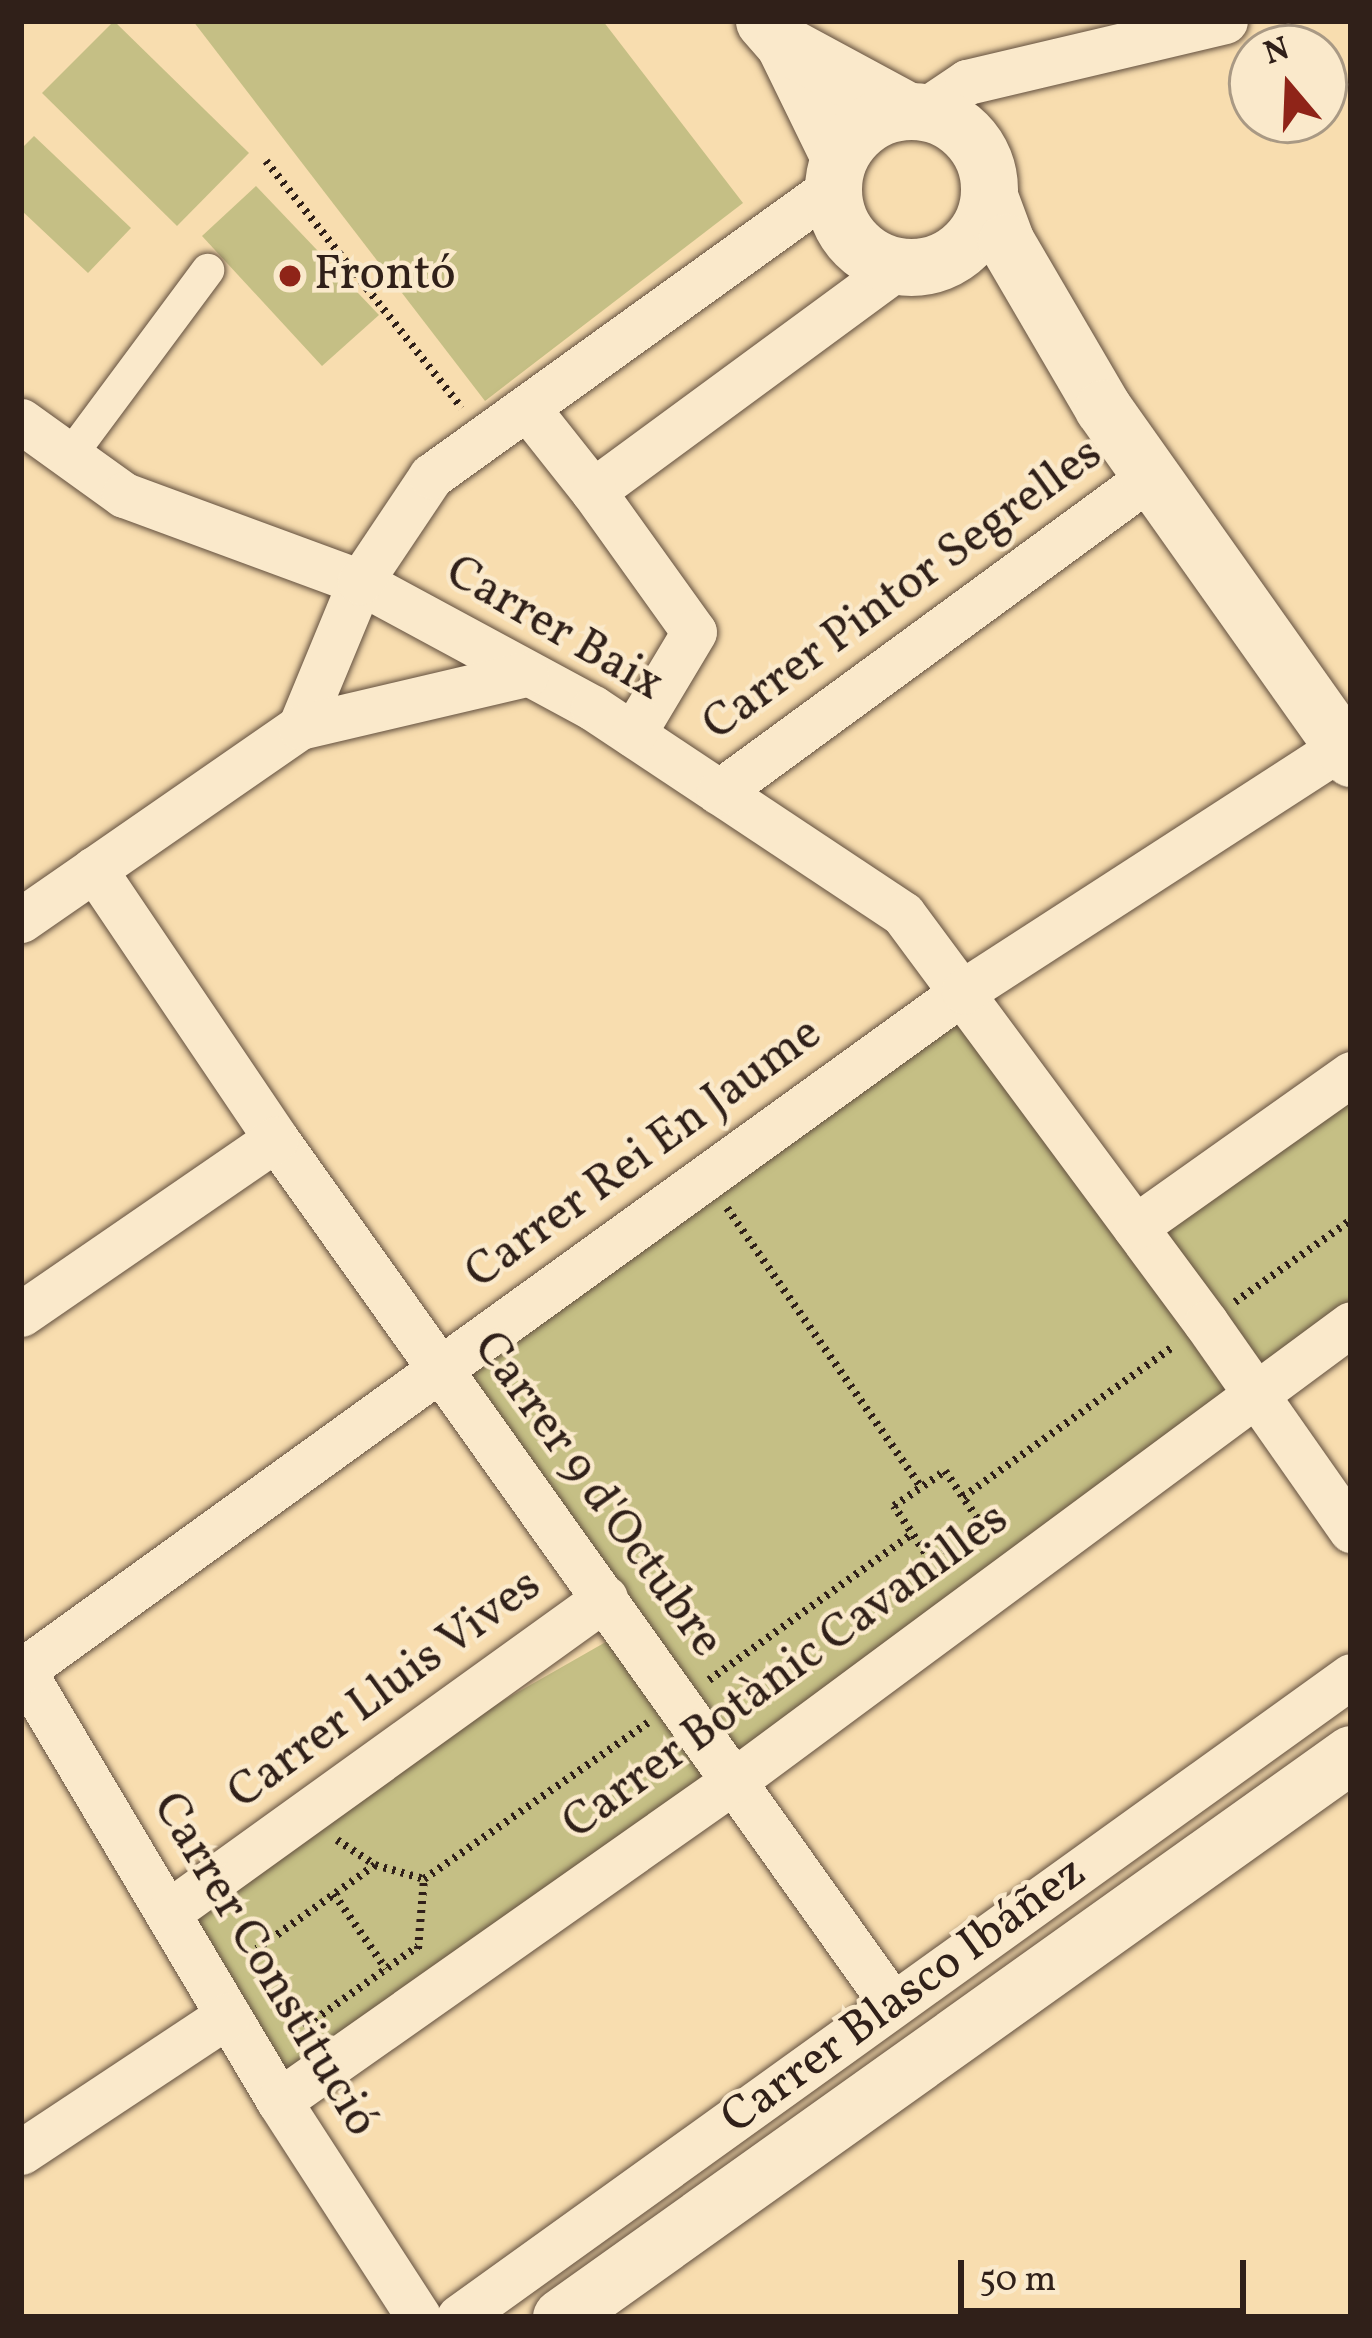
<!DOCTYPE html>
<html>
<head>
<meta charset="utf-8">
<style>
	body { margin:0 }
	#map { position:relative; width:1372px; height:2338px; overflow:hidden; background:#f8ddaf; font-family:Vollkorn,serif }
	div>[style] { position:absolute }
	.green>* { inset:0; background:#c5bf85 }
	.path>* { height:8px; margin-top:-4px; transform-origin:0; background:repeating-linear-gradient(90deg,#302019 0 3px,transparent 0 9px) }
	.roads { filter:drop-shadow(0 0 3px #624f3e) drop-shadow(0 0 3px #624f3e) }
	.pedestrian>* { height:33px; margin:-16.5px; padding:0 16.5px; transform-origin:16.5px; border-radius:16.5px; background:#fae9cb }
	.minor>* { height:45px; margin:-22.5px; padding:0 22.5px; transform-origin:22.5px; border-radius:22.5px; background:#fae9cb }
	.tertiary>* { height:57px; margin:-28.5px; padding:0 28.5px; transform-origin:28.5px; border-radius:28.5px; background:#fae9cb }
	.tertiary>.ring { margin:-28.5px; padding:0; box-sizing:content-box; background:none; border:57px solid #fae9cb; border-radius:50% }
	.dots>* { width:33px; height:33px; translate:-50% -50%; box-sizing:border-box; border:6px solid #fae9cb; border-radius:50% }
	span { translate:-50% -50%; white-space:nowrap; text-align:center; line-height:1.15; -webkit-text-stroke:9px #fae9cb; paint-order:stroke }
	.poi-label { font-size:48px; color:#302019 }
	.left { translate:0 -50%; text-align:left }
	.street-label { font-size:48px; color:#302019 }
	.frame { position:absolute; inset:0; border:24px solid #302019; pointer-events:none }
	.north { position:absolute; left:1228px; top:24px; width:120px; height:120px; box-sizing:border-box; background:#fae9cb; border:3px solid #a99984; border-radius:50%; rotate:341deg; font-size:33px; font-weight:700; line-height:48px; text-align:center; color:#302019 }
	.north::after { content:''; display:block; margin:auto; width:42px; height:54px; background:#8f2418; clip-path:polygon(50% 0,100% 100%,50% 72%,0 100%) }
	.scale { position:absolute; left:958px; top:2260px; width:288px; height:54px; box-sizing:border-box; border:6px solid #302019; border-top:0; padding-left:15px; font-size:36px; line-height:42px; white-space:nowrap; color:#302019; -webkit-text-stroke:9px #fae9cb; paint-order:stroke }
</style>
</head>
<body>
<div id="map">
	<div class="green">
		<i style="clip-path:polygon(114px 21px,249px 153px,177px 226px,42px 93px)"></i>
		<i style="clip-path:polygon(193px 21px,603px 21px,743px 203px,485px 401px)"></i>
		<i style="clip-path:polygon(34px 136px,131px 228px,88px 273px,21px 210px,21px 149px)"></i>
		<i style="clip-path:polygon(256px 186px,379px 315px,322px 366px,202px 236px)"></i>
		<i style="clip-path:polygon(972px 1012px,1135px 1226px,1351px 1074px,1351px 1303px,279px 2101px,170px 1911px,301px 1816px,618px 1635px,443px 1392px)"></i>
	</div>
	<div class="path">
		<i style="left:266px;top:161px;width:315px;rotate:51.6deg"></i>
		<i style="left:727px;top:1208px;width:340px;rotate:55.2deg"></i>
		<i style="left:1235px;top:1302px;width:142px;rotate:-35.3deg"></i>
		<i style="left:945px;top:1471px;width:65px;rotate:55.6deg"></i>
		<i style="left:982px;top:1525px;width:63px;rotate:146.1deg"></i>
		<i style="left:930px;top:1560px;width:65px;rotate:-123.7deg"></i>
		<i style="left:894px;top:1506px;width:62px;rotate:-34.5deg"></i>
		<i style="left:963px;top:1497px;width:259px;rotate:-35.6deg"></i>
		<i style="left:709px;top:1680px;width:250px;rotate:-35.7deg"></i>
		<i style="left:337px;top:1840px;width:45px;rotate:33.3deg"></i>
		<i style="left:375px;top:1865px;width:51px;rotate:15.9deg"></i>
		<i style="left:424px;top:1879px;width:273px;rotate:-34.9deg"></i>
		<i style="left:375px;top:1865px;width:145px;rotate:144.6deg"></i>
		<i style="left:257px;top:1949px;width:17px;rotate:65deg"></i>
		<i style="left:264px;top:1964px;width:75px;rotate:54.8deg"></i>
		<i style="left:307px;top:2025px;width:136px;rotate:-35.4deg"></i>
		<i style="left:334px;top:1894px;width:91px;rotate:55.3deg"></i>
		<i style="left:418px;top:1949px;width:70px;rotate:-85.1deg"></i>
	</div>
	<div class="roads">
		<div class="pedestrian">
			<i style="left:69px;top:456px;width:232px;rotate:-53.4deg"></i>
		</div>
		<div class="minor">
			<i style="left:924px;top:111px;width:52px;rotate:-34deg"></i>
			<i style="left:967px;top:82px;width:265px;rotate:-13.3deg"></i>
			<i style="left:528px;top:409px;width:105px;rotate:51.6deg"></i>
			<i style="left:593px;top:491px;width:378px;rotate:-36.3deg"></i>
			<i style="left:21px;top:421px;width:127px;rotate:35.7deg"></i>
			<i style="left:124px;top:495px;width:252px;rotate:20.2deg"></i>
			<i style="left:360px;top:582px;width:265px;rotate:28.4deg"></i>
			<i style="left:593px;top:708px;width:372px;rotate:33.6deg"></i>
			<i style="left:903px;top:914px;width:509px;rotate:53.47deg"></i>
			<i style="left:1206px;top:1323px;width:253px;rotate:55deg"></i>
			<i style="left:593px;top:491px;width:173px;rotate:54.4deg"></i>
			<i style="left:694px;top:632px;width:119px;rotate:120.9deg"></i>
			<i style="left:300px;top:727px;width:157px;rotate:-67.5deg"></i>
			<i style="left:360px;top:582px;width:128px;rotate:-56.2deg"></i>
			<i style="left:431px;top:476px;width:495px;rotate:-35.7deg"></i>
			<i style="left:719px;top:792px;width:535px;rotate:-36.18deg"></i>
			<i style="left:94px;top:869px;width:326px;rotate:56deg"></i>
			<i style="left:276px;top:1139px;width:1062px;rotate:54.54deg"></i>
			<i style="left:21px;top:920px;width:339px;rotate:-34.7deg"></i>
			<i style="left:300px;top:727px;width:232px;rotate:-13.2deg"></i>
			<i style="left:1135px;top:1227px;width:265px;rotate:-35.3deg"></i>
			<i style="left:21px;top:1314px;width:309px;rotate:-34.5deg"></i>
			<i style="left:21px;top:1667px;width:505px;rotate:59.27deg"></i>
			<i style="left:279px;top:2101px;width:257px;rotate:57.1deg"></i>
			<i style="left:23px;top:1670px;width:1160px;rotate:-35.81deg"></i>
			<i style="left:964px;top:991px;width:450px;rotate:-32.9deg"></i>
			<i style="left:170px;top:1911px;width:536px;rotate:-35.74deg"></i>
			<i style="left:279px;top:2101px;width:558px;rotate:-35.14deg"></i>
			<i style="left:735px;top:1780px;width:766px;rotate:-36.51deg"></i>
			<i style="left:21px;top:2152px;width:248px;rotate:-33.5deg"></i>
			<i style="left:459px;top:2317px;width:1098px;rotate:-35.7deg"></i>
		</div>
		<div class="tertiary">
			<i style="left:764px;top:21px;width:30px;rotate:49deg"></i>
			<i style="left:784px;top:44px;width:126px;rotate:64deg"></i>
			<i style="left:784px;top:44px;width:141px;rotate:28.4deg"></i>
			<i class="ring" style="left:833px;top:111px;width:99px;height:99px"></i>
			<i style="left:990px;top:199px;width:46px;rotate:69.6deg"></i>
			<i style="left:1006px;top:242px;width:192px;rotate:59.7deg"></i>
			<i style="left:1103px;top:408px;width:429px;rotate:54.7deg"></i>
			<i style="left:561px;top:2317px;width:970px;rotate:-35.48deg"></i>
		</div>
	</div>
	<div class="dots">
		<i style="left:290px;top:276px;background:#8f2418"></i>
	</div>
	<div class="poi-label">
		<span class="left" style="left:314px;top:276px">Frontó</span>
	</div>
	<div class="street-label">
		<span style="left:903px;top:590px;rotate:-36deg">Carrer Pintor Segrelles</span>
		<span style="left:554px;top:629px;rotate:30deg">Carrer Baix</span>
		<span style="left:644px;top:1154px;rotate:-36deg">Carrer Rei En Jaume</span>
		<span style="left:597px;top:1495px;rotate:54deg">Carrer 9 d'Octubre</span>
		<span style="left:786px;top:1672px;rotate:-36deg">Carrer Botànic Cavanilles</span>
		<span style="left:385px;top:1690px;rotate:-36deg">Carrer Lluis Vives</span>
		<span style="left:264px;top:1965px;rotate:59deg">Carrer Constitució</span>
		<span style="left:904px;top:1996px;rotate:-36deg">Carrer Blasco Ibáñez</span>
	</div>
	<div class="frame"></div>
	<div class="north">N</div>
	<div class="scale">50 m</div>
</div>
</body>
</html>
